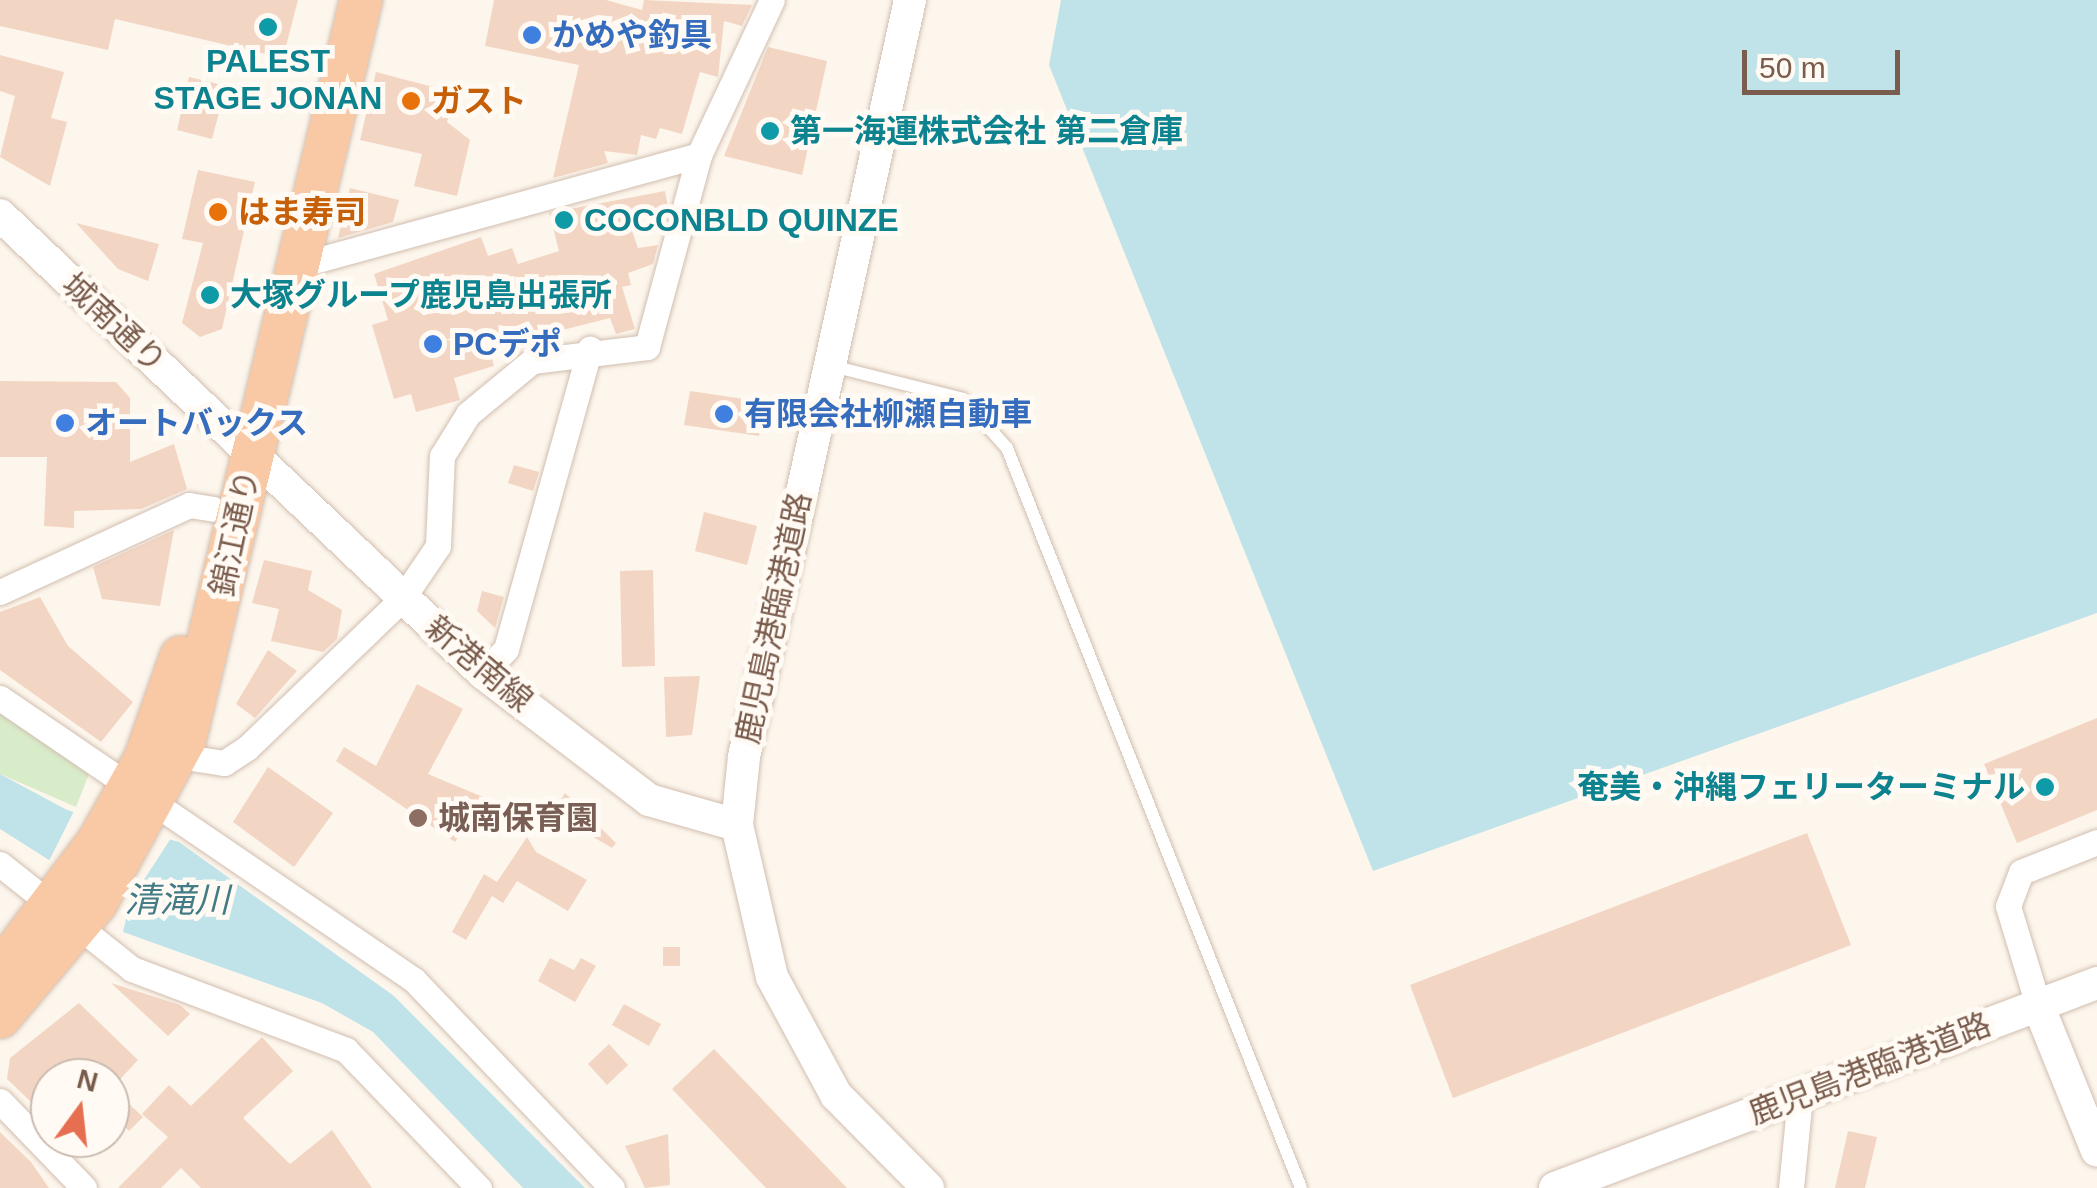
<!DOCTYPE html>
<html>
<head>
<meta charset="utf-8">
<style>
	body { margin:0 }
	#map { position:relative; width:2097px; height:1188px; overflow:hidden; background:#fdf6ec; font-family:Helvetica,"Noto Sans JP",sans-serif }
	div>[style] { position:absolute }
	.green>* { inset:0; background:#d8ecc9 }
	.water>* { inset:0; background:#bfe3e8 }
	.pier>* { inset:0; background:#fdf6ec }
	.building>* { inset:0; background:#f3d5c3 }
	.roads { filter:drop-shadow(0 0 2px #d1beb0) drop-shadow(0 0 2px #d1beb0) }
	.service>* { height:12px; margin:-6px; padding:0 6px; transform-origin:6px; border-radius:6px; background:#fff }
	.minor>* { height:25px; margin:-12.5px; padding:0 12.5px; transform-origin:12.5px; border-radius:12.5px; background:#fff }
	.tertiary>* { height:32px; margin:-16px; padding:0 16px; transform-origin:16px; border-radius:16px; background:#fff }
	.trunk>* { height:42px; margin:-21px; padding:0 21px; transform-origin:21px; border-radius:21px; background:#f9c8a4 }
	.dots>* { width:28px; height:28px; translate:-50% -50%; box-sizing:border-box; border:5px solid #fffaf3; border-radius:50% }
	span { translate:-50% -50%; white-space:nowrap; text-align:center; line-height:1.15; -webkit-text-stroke:10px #fffaf3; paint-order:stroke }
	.shop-label { font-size:32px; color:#366cbe; font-weight:700 }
	.left { translate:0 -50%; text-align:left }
	.culture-label { font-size:32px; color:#0d838f; font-weight:700 }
	.right { translate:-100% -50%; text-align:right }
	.food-label { font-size:32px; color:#c56008; font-weight:700 }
	.street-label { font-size:32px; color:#7a5c4d }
	.education-label { font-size:32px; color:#785e54; font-weight:700 }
	.water-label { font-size:35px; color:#437c86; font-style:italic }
	.north { position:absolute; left:30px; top:1058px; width:100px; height:100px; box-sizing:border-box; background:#fffaf3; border:2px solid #cabbb1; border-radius:50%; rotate:15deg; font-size:28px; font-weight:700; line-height:40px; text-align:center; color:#7a5c4d }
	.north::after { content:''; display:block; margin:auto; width:35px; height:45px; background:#e76f51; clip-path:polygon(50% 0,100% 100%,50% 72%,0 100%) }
	.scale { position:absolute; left:1742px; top:50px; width:158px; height:45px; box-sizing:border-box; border:5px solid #7a5c4d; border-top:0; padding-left:12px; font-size:30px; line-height:35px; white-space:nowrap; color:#7a5c4d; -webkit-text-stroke:8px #fffaf3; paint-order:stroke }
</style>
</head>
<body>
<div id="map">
	<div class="green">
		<i style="clip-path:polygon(0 713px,89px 774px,76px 807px,0 774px)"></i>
	</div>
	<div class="water">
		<i style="clip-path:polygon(1061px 0,2097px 0,2097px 613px,1373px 871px,1049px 65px)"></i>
		<i style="clip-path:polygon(0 774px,67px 810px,179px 842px,394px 996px,585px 1188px,523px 1188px,373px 1032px,322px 1003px,123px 932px,128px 910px,0 829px)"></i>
	</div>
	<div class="pier">
		<i style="clip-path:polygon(76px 807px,173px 835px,123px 912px,47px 865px)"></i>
	</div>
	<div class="building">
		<i style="clip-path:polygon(0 0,298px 0,283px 58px,115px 19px,108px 50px,0 26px)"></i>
		<i style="clip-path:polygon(494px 0,606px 0,642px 10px,644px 0,752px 5px,742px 26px,724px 21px,718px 77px,700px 72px,682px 134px,660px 128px,656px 139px,641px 135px,637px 155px,604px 151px,608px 163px,553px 178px,579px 65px,485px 46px)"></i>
		<i style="clip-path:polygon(768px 47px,827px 61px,802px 175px,724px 156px)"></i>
		<i style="clip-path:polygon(0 55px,64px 72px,51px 118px,67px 122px,50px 186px,0 157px,15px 96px,0 91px)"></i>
		<i style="clip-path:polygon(376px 72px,456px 93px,447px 122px,470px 140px,457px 196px,414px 186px,422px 154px,360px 140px)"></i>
		<i style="clip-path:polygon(189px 77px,226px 86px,212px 139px,177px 130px)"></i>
		<i style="clip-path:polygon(198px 170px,255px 182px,222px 329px,200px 337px,182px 323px,203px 243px,182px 239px)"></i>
		<i style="clip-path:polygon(350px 188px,399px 200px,393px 222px,338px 238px)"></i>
		<i style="clip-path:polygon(665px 191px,668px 207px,627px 216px,638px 248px,658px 245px,653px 264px,628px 273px,631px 285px,622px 287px,635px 329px,616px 334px,610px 318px,543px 335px,444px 339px,490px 351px,494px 366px,454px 378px,460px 400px,416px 412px,411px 394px,394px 399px,372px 325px,388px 320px,374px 274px,481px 237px,488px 256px,512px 248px,518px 264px,559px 251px,549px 213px)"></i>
		<i style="clip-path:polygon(76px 223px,159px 244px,148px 281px,118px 269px)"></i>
		<i style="clip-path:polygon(0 381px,116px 382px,130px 398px,130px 462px,174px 444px,187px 489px,141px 509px,74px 511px,74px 528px,44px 526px,47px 457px,0 457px)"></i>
		<i style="clip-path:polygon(690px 391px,764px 402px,759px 436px,684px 425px)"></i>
		<i style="clip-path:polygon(514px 465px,539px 472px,533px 491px,508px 483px)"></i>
		<i style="clip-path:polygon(704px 512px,757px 526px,747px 565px,695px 551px)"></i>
		<i style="clip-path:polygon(174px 530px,160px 606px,102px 599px,93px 567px)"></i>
		<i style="clip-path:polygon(264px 560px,312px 571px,308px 590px,342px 610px,337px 639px,323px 652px,271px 641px,279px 609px,252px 603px)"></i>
		<i style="clip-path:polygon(653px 570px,655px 666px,622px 667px,620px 571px)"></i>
		<i style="clip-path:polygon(482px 591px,504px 597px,495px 628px,477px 611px)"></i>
		<i style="clip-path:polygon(40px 597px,68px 646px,133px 702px,101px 742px,0 670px,0 612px)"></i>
		<i style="clip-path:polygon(268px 650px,297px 671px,255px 718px,236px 704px)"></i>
		<i style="clip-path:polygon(700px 676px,692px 735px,666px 737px,664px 677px)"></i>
		<i style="clip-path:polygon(417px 684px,463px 709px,428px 774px,483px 797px,455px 842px,336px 761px,344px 747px,376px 766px)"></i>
		<i style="clip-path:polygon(2097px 718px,2097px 810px,2017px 843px,1984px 764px)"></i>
		<i style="clip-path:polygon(268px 767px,333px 813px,294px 867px,233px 822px)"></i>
		<i style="clip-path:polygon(565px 793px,616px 843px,612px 848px,553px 813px)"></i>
		<i style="clip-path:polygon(1807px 833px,1851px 945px,1453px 1098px,1410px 985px)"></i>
		<i style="clip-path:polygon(527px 837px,536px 852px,587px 880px,568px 911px,517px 881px,503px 903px,492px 896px,466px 940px,452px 932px,484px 874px,497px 882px)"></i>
		<i style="clip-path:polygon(663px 947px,680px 947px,680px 966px,663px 966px)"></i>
		<i style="clip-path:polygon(550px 958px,574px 970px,581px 958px,596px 966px,575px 1002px,538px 981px)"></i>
		<i style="clip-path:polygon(111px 983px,180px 1005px,190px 1014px,168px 1036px)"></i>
		<i style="clip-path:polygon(79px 1003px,138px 1060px,112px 1088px,143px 1117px,129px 1131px,110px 1113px,110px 1078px,50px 1078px,31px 1102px,7px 1079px,10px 1058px)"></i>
		<i style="clip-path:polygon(624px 1004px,661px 1024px,649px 1046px,612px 1025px)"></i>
		<i style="clip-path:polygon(262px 1037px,293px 1071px,243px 1118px,290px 1164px,332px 1130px,372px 1188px,201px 1188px,181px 1168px,161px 1188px,118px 1188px,168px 1137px,142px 1114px,169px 1085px,191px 1106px)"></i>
		<i style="clip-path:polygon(609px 1044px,628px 1065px,607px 1085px,588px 1064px)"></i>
		<i style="clip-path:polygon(714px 1049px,847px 1188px,766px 1188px,672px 1089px)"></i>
		<i style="clip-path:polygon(1848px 1131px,1877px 1137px,1865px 1188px,1835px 1188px)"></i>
		<i style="clip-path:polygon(0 1132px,31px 1162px,49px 1188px,0 1188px)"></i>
		<i style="clip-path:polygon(668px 1134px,670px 1185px,645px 1188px,625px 1146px)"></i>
	</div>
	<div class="roads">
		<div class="service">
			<i style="left:832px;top:366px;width:135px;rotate:14.1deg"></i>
			<i style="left:963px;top:399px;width:66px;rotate:48.1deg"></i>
			<i style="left:1007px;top:448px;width:796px;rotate:68.33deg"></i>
		</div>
		<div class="minor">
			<i style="left:296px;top:266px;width:418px;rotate:-15.4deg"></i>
			<i style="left:0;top:592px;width:208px;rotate:-24.7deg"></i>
			<i style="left:189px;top:505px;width:24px;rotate:9deg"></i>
			<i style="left:483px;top:673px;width:33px;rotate:-46deg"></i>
			<i style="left:506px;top:649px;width:312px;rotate:-74.4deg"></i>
			<i style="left:0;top:698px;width:501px;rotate:34.26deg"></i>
			<i style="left:414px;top:980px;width:287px;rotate:46.4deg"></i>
			<i style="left:179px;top:756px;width:46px;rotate:8.8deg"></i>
			<i style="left:224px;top:763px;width:27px;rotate:-33deg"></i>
			<i style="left:247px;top:748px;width:215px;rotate:-43.9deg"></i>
			<i style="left:402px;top:599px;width:64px;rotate:-55.8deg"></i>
			<i style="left:438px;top:546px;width:90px;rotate:-87.5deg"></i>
			<i style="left:442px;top:456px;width:49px;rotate:-58.2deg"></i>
			<i style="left:468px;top:414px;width:83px;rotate:-39.6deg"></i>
			<i style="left:532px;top:361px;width:116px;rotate:-6.9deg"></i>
			<i style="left:647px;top:347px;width:199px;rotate:-74.8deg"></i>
			<i style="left:699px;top:155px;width:171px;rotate:-64.8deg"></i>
			<i style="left:0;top:864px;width:169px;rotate:38.5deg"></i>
			<i style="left:132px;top:969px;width:229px;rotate:20.7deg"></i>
			<i style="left:346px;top:1050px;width:192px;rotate:46.1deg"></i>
			<i style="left:2038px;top:1005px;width:103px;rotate:-106.9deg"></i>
			<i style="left:2008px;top:906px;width:36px;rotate:-69deg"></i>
			<i style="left:2021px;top:872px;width:82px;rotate:-21.5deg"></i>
			<i style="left:0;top:1101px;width:121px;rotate:46deg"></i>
			<i style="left:1791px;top:1188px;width:92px;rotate:-84.4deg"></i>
		</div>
		<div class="tertiary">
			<i style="left:910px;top:0;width:775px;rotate:102.37deg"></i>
			<i style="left:744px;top:757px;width:68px;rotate:95.9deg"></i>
			<i style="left:737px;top:825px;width:156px;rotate:77deg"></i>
			<i style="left:772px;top:977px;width:134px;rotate:61.5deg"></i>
			<i style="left:836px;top:1095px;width:131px;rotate:45.3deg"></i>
			<i style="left:0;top:215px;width:666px;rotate:43.48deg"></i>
			<i style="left:483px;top:673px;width:209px;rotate:37.4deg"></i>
			<i style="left:649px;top:800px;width:91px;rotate:15.9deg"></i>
			<i style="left:2038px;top:1005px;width:157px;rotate:68deg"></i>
			<i style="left:1555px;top:1188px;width:579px;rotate:-20.72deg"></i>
		</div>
		<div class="trunk">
			<i style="left:0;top:972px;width:163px;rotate:-53deg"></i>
			<i style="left:98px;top:842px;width:95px;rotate:-60.5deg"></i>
			<i style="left:145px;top:759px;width:108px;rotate:-70.6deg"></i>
			<i style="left:0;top:1017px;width:149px;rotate:-49.9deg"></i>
			<i style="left:96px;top:903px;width:187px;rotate:-61.5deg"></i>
			<i style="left:185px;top:739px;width:760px;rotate:-76.6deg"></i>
		</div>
	</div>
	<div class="dots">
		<i style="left:268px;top:27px;background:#0f9aa8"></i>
		<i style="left:532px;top:35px;background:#3f7fe0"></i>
		<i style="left:411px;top:101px;background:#e8710a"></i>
		<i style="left:770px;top:131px;background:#0f9aa8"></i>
		<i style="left:218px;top:212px;background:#e8710a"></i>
		<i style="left:564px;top:220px;background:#0f9aa8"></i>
		<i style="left:210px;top:295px;background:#0f9aa8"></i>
		<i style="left:433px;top:344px;background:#3f7fe0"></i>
		<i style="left:724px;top:414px;background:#3f7fe0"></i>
		<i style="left:65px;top:423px;background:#3f7fe0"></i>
		<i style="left:2045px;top:787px;background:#0f9aa8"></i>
		<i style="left:418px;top:818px;background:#8d6e63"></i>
	</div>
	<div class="shop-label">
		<span class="left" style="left:552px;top:35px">かめや釣具</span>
		<span class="left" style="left:453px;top:344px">PCデポ</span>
		<span class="left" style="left:744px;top:414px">有限会社柳瀬自動車</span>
		<span class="left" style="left:85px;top:423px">オートバックス</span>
	</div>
	<div class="culture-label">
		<span style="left:268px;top:80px">PALEST<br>STAGE JONAN</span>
		<span class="left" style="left:790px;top:131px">第一海運株式会社 第二倉庫</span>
		<span class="left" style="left:584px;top:220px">COCONBLD QUINZE</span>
		<span class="left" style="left:230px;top:295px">大塚グループ鹿児島出張所</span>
		<span class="right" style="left:2025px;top:787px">奄美・沖縄フェリーターミナル</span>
	</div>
	<div class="food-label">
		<span class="left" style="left:431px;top:101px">ガスト</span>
		<span class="left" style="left:238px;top:212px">はま寿司</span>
	</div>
	<div class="street-label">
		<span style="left:114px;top:323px;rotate:43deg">城南通り</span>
		<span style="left:235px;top:533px;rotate:-78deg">錦江通り</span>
		<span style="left:774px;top:618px;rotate:-78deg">鹿児島港臨港道路</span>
		<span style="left:479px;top:664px;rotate:40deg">新港南線</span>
		<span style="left:1870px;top:1069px;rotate:-21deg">鹿児島港臨港道路</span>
	</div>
	<div class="education-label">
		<span class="left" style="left:438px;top:818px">城南保育園</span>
	</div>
	<div class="water-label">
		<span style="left:177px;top:900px">清滝川</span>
	</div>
	<div class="north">N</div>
	<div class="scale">50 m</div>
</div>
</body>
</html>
